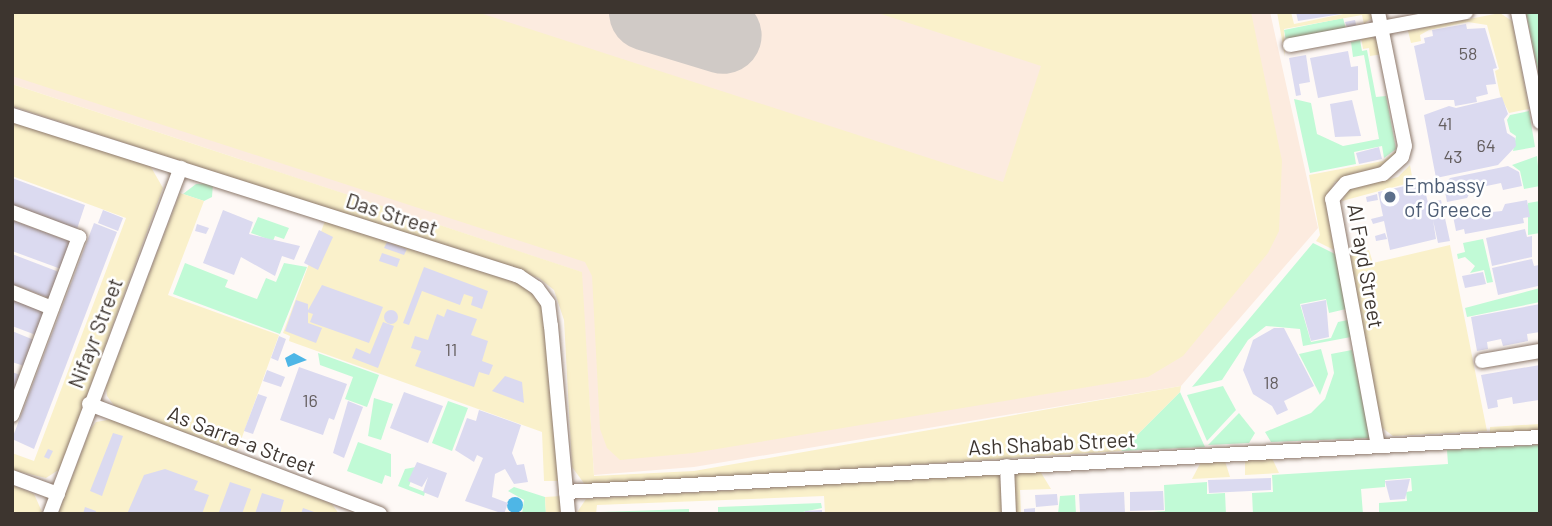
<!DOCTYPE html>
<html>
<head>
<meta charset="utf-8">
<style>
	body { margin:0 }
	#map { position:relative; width:1552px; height:526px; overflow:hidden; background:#fef9f6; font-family:Barlow,sans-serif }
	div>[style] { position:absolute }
	.built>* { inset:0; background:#fcebdf }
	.green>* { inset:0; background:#c1fad6 }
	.sand>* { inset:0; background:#faf1cb }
	.water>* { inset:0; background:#4eb6e6 }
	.round { border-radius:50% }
	.runway>* { height:77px; margin:-38.5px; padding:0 38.5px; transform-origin:38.5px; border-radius:38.5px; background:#d0cac6 }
	.building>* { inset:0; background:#dbdaf0 }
	.roads { filter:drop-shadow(0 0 2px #8c786b) drop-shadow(0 0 2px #8c786b) }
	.minor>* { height:14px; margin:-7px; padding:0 7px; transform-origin:7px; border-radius:7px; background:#fff }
	.dots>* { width:19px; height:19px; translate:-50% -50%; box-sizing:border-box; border:4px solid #fff; border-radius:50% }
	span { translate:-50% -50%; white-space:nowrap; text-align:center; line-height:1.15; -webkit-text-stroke:5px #fff; paint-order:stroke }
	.number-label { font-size:18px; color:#645e5f }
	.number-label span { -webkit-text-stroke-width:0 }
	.service-label { font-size:21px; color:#4e5e75 }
	.left { translate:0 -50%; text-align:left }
	.street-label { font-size:21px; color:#3d352f }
	.frame { position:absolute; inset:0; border:14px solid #3d352f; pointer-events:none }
</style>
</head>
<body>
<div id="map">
	<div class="built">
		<i style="clip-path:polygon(12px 12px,1270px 12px,1318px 228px,1181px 386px,694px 467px,594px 475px,581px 272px,12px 84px)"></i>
	</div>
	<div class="green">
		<i style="clip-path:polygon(1526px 12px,1540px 12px,1540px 81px)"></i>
		<i style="clip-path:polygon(1343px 18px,1346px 29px,1286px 41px,1284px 30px)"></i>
		<i style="clip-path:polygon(1360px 40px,1362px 51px,1367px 50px,1376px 97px,1386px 96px,1396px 149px,1384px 158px,1382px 146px,1354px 152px,1356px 164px,1310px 173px,1294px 99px,1311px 103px,1317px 134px,1343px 146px,1379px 139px,1364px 55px,1353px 57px,1351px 42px)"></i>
		<i style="clip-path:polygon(1529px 111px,1535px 147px,1513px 151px,1516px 136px,1510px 132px,1507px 120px,1510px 115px)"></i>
		<i style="clip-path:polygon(1537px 156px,1540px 186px,1524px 189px,1520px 171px,1512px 165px)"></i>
		<i style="clip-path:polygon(213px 183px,212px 197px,204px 201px,183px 194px,196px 184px)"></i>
		<i style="clip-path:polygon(1540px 201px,1540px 233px,1528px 235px,1528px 203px)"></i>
		<i style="clip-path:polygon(258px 217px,289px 228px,284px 239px,275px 236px,273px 241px,251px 233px)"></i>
		<i style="clip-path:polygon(1483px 239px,1493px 282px,1487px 283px,1484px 270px,1470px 273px,1475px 266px,1465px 257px,1458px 259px,1457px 254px,1465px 252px,1463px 243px)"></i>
		<i style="clip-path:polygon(1313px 243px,1335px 254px,1346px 309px,1329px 313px,1326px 299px,1300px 304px,1311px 342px,1331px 338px,1338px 322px,1348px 320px,1351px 337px,1303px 346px,1300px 329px,1266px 326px,1248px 340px,1222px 380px,1192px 387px)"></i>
		<i style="clip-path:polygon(185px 263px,228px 280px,225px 287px,257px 299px,266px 278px,276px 282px,284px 263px,307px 267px,280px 334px,173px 294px)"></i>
		<i style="clip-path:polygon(1540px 288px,1540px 302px,1467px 317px,1465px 308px)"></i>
		<i style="clip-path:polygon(1321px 349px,1328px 374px,1320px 395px,1299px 354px)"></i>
		<i style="clip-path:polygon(1352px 350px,1370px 438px,1271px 442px,1265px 432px,1311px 413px,1325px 399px,1334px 373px,1331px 354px)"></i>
		<i style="clip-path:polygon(318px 353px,379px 375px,367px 407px,345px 399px,353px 377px,320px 365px)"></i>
		<i style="clip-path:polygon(1223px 386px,1236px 410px,1207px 441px,1187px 395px)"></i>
		<i style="clip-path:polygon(1180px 392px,1205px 447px,1121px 451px)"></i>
		<i style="clip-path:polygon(374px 398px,393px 404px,381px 440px,368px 436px)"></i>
		<i style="clip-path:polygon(448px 401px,468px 408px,452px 451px,432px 443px)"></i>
		<i style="clip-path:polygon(1239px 413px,1255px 433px,1249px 443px,1208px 445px)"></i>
		<i style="clip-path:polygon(358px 442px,391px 454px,391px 477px,385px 475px,382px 484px,347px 471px)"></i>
		<i style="clip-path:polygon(1540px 445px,1540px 514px,1379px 514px,1379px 503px,1407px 501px,1406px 492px,1412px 491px,1411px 478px,1385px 480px,1385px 487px,1361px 489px,1363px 514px,1253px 514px,1252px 493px,1273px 492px,1272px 475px,1448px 464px,1447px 450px)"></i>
		<i style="clip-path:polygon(416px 467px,409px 486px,425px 492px,424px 496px,398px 486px,405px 469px)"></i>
		<i style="clip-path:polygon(1207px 482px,1207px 494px,1225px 493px,1226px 514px,1128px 514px,1165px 511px,1164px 485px)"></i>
		<i style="clip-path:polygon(514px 487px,545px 497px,546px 514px,522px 514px,524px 500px,508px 491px)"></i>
		<i style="clip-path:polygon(1075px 495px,1076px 514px,1058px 514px,1060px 496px)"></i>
		<i style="clip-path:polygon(821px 503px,822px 508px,803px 512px,718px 514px,718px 507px)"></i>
		<i style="clip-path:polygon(689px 509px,689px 514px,600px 514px,600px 512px)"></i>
	</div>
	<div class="sand">
		<i style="clip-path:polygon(12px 12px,477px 12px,1003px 182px,1041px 66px,875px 12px,1251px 12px,1282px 161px,1279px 231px,1268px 253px,1183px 356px,1148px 377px,693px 453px,620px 460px,607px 448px,600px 429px,592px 276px,585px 262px,12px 76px)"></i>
		<i style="clip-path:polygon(1277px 12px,1291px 12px,1294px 24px,1353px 12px,1371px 12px,1372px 18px,1364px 24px,1362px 15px,1284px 29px,1285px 57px)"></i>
		<i style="clip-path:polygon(1500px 13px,1512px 21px,1529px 109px,1509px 113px,1500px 95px,1495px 71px,1499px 69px,1487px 25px,1468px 22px,1429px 30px,1420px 35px,1421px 41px,1411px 43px,1408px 31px)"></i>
		<i style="clip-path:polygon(1369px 35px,1378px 41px,1383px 54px,1370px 56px,1369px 48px,1363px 49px,1361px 37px)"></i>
		<i style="clip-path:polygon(12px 84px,582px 272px,594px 476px,694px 471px,1181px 386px,1180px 392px,1121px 451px,586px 486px,572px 467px,564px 320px,554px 290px,539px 278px,12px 106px)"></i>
		<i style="clip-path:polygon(12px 118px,148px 162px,163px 188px,60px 469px,46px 478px,12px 470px,12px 453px,34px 461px,126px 218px,12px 176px)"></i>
		<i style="clip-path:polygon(1397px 150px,1397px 156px,1380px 169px,1335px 182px,1325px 200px,1334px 250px,1316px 241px,1320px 235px,1309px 175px,1383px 161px)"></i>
		<i style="clip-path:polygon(1410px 165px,1413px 182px,1342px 201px,1349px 189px,1398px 177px)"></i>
		<i style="clip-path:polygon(180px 193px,204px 201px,168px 295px,279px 335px,237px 451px,116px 408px,107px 396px,106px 387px)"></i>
		<i style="clip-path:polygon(325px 221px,520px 284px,542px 302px,561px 481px,544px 481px,542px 432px,289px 341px,290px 336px,283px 333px)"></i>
		<i style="clip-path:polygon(1450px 245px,1487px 431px,1393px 436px,1380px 426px,1348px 257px,1369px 250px,1373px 263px)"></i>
		<i style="clip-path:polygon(113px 419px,332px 504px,339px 514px,58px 514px,90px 430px,96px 422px)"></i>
		<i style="clip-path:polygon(1540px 424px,1540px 431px,1490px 434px,1490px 427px)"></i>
		<i style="clip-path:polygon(1271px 456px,1279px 473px,1245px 475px,1245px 462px,1250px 457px)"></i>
		<i style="clip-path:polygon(1224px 458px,1230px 477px,1192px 479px,1202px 460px)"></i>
		<i style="clip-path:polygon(1040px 471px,1051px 489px,1020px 490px,1021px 514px,1015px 514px,1014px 478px,1018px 472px)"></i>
		<i style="clip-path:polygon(1000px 474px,1003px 514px,825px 514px,824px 496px,597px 505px,596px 514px,576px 514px,586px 499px)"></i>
		<i style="clip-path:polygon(12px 485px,34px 494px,43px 514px,12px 514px)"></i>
		<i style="clip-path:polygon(561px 496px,562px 514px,546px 514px,545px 497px)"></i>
	</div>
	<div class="water">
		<i style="clip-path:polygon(294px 353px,307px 360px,288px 367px,285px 358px)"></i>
		<i class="round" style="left:507px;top:497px;width:16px;height:16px"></i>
	</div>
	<div class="runway">
		<i style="left:647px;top:12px;width:79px;rotate:16.8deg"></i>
	</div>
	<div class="building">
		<i style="clip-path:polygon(1296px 12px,1341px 12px,1341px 14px,1298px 21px)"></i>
		<i style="clip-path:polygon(1355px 20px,1357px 28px,1348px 30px,1345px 22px)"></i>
		<i style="clip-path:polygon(1466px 24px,1467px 29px,1485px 28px,1497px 68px,1493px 69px,1496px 84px,1486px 85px,1488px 94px,1476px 97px,1477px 102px,1455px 106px,1454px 100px,1425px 100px,1414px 46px,1425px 43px,1424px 38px,1433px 36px,1432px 30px)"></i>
		<i style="clip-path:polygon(1348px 51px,1351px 67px,1358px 66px,1358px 90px,1318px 98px,1310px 58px)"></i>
		<i style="clip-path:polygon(1306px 55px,1310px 82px,1299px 84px,1301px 95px,1296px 96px,1289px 58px)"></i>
		<i style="clip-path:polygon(1502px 97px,1508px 114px,1504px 119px,1507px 133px,1515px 138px,1516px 146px,1498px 165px,1436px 178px,1424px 115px,1449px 106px,1456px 108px)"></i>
		<i style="clip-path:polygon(1352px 100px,1361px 136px,1335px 137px,1330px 104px)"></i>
		<i style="clip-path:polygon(1379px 147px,1382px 159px,1359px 164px,1356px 153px)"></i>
		<i style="clip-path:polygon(1508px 166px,1519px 172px,1522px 186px,1503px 190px,1501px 183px,1472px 189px,1467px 198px,1447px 202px,1444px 186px,1450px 178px)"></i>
		<i style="clip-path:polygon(12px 178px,85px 205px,76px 232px,12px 208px)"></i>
		<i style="clip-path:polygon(1423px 182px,1428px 203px,1441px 200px,1450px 241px,1438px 243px,1433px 220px,1436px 239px,1390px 250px,1384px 221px,1373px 224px,1371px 219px,1383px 216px,1378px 192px)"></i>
		<i style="clip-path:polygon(1377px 194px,1378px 200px,1367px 202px,1366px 197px)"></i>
		<i style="clip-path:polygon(1527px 200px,1530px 217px,1523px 218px,1524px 223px,1465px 234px,1464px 229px,1456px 231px,1453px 216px,1502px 211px,1505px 204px)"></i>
		<i style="clip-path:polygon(103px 210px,123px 218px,118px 231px,98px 223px)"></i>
		<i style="clip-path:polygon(223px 210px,253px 222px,249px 234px,300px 246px,294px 260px,282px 256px,275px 276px,241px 257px,234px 275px,203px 263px)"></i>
		<i style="clip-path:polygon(12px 220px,71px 242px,61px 269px,12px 251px)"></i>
		<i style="clip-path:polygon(94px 223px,117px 232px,34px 449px,12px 439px)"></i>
		<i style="clip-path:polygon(197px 224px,209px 228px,206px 234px,195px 231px)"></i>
		<i style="clip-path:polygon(1525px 229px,1527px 237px,1532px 236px,1532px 257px,1492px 266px,1486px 238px)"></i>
		<i style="clip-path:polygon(319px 230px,333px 237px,318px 270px,304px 263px)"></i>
		<i style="clip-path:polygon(1385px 233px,1387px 239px,1376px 241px,1375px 236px)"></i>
		<i style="clip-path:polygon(387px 242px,407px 249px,404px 255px,384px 248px)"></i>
		<i style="clip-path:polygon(382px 253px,400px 259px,397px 267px,379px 261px)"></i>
		<i style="clip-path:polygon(12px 254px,59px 272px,49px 298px,12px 284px)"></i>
		<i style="clip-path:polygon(1532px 259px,1534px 266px,1539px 265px,1538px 286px,1498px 295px,1492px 268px)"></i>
		<i style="clip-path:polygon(424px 267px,488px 291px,482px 309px,471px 305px,473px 297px,464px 294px,460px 305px,422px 291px,409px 325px,403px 323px)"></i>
		<i style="clip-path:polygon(1483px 272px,1486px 284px,1465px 288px,1462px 276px)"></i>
		<i style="clip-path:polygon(322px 285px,383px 307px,369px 343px,310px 322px,313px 314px,307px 312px)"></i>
		<i style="clip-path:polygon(12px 296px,46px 309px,36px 335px,12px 326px)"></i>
		<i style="clip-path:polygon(296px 300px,308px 304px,308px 323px,322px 328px,316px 343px,285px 331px)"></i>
		<i style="clip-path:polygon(1326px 300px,1329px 337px,1311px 341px,1301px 305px)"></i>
		<i style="clip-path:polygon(1540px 304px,1540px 332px,1527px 334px,1528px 341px,1503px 346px,1501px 339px,1487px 342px,1488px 349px,1477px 351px,1471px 317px)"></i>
		<i style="clip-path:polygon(447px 309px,477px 319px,471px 335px,488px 341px,482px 361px,493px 365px,489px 375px,479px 372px,474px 387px,415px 366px,421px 351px,411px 348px,415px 336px,428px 340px,437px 314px,444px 317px)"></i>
		<i class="round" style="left:384px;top:310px;width:14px;height:14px"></i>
		<i style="clip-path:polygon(383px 322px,394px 326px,378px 368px,352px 358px,356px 348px,370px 354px)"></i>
		<i style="clip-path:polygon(1274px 328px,1284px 328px,1314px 386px,1284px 401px,1288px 410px,1277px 415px,1272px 406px,1253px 394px,1243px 370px,1253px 340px)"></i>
		<i style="clip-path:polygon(12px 331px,34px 340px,24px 366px,12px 362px)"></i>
		<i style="clip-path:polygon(279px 336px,286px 339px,278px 361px,271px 358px)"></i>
		<i style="clip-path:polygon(1540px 365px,1539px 400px,1513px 404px,1512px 397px,1497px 400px,1498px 407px,1488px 409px,1481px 375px)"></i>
		<i style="clip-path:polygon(299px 367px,347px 384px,334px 420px,329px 418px,323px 435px,280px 420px)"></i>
		<i style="clip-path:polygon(267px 370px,285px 377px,281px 387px,263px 381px)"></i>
		<i style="clip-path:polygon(12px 372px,20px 375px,12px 395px)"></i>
		<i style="clip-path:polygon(505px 376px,522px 382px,524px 403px,492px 391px)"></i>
		<i style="clip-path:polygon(404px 392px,443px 406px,428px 443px,390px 428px)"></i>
		<i style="clip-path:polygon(258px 394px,267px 397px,253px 434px,244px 431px)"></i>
		<i style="clip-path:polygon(348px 401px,363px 407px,344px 458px,333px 453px)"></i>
		<i style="clip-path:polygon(479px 410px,521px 425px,512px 453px,517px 465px,524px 464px,528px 482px,514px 484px,505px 469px,495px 474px,492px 497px,508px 503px,504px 514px,465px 501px,483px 458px,477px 455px,474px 462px,455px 450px,467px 418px,476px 421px)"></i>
		<i style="clip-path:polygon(113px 433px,123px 436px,102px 496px,90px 491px)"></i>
		<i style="clip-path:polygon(48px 449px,53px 451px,49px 459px,44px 457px)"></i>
		<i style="clip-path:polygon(417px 462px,447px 473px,438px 498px,423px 492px,428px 477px,422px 487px,408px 481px)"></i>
		<i style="clip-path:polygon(165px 469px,198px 481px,194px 490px,209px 495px,202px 514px,127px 514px,144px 475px)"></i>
		<i style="clip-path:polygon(1271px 478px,1271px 490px,1209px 493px,1208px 480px)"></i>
		<i style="clip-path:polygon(1410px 479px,1405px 499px,1390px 500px,1385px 481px)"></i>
		<i style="clip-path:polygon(230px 482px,251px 489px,242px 514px,219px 512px)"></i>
		<i style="clip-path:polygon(1163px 491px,1164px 510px,1130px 511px,1130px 492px)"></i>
		<i style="clip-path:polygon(1124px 492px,1125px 513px,1080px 512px,1079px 494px)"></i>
		<i style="clip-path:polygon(262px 493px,284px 500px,280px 514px,255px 514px)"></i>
		<i style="clip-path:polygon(1057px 494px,1058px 505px,1036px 507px,1035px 495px)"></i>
		<i style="clip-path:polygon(85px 507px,96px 511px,95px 514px,83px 514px)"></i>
		<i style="clip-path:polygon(303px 508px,317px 513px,317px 514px,301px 514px)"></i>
		<i style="clip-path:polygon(1035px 508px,1035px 514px,1024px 514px,1024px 509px)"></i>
		<i style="clip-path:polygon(822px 510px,822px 514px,805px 514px,805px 511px)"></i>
	</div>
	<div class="roads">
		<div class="minor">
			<i style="left:1518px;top:12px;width:112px;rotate:78.7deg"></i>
			<i style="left:1290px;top:45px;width:179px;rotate:-10.6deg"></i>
			<i style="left:12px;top:115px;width:532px;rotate:17.62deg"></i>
			<i style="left:519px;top:276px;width:22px;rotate:34deg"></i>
			<i style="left:537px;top:288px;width:19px;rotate:54deg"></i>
			<i style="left:548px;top:303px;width:23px;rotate:83deg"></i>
			<i style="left:551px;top:326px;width:189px;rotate:84.8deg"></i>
			<i style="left:12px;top:212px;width:72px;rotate:20.5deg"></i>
			<i style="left:79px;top:237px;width:190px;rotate:110.6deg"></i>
			<i style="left:12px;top:292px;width:43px;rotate:21.8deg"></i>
			<i style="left:1482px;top:361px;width:59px;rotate:-9.8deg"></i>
			<i style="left:89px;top:404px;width:311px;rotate:20.7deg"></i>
			<i style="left:1378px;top:446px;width:251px;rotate:-100.5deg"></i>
			<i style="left:1332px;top:199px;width:21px;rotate:-49deg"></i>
			<i style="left:1346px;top:183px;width:38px;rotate:-14deg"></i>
			<i style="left:1383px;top:174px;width:25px;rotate:-42deg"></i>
			<i style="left:1402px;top:157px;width:11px;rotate:-75deg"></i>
			<i style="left:1405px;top:146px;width:137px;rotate:-101.4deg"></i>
			<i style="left:1007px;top:466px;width:48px;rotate:87.6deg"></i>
			<i style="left:12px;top:477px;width:49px;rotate:20.3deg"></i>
			<i style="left:566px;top:492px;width:976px;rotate:-3.23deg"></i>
			<i style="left:50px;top:514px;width:370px;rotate:-69.3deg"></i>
		</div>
	</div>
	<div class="dots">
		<i style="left:1390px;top:197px;background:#5c6f8a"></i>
	</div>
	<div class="number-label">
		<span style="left:1468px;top:53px">58</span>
		<span style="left:1445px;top:123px">41</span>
		<span style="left:1486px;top:145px">64</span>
		<span style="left:1453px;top:156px">43</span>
		<span style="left:451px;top:349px">11</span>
		<span style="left:1271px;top:382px">18</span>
		<span style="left:310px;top:400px">16</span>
	</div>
	<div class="service-label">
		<span class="left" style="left:1404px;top:197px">Embassy<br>of Greece</span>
	</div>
	<div class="street-label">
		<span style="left:392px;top:214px;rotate:18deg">Das Street</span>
		<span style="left:1366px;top:266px;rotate:80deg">Al Fayd Street</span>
		<span style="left:95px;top:333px;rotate:-69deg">Nifayr Street</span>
		<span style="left:242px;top:440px;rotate:21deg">As Sarra-a Street</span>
		<span style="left:1052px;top:443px;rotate:-3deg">Ash Shabab Street</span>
	</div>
	<div class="frame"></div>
</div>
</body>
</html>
